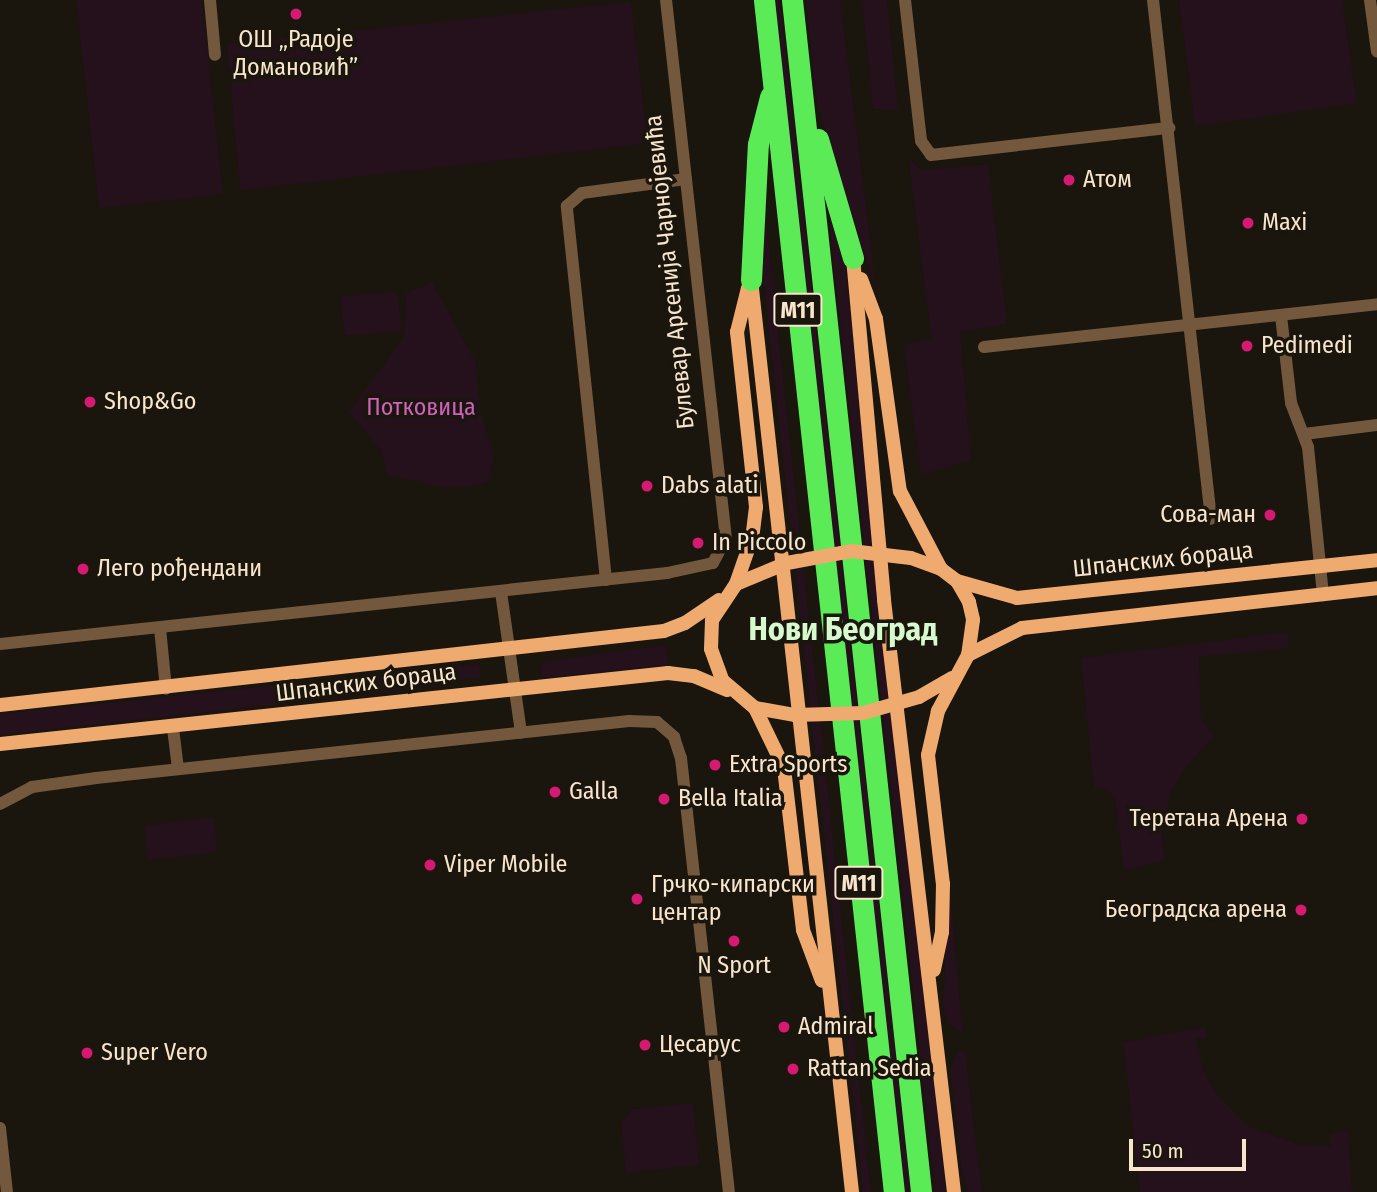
<!DOCTYPE html>
<html>
<head>
<meta charset="utf-8">
<style>
	body { margin:0 }
	#map { position:relative; width:1377px; height:1192px; overflow:hidden; background:#1a150d; font-family:"Fira Sans Condensed",sans-serif }
	div>[style] { position:absolute }
	.green>* { inset:0; background:#24111c }
	.street>* { height:12px; margin:-6px; padding:0 6px; transform-origin:6px; border-radius:6px; background:#74583d }
	.secondary>* { height:14px; margin:-7px; padding:0 7px; transform-origin:7px; border-radius:7px; background:#eeaa6f }
	.highway>* { height:21px; margin:-10.5px; padding:0 10.5px; transform-origin:10.5px; border-radius:10.5px; background:#5beb56 }
	.secondary-bridge>* { height:14px; margin:-7px; padding:0 7px; transform-origin:7px; border-radius:7px; background:#eeaa6f }
	.dots>* { width:19px; height:19px; translate:-50% -50%; box-sizing:border-box; border:4px solid #1a150d; border-radius:50% }
	span { translate:-50% -50%; white-space:nowrap; text-align:center; line-height:1.15; -webkit-text-stroke:7px #1a150d; paint-order:stroke }
	.shield-label span { padding:2px 5px; background:#1a150d; border:2px solid; border-radius:5px; -webkit-text-stroke-width:0 }
	.shield-label { font-size:23px; color:#f9e5cc; font-weight:700 }
	.poi-label { font-size:24px; color:#f9e5cc }
	.left { translate:0 -50%; text-align:left }
	.right { translate:-100% -50%; text-align:right }
	.street-label { font-size:24px; color:#f9e5cc }
	.park-label { font-size:24px; color:#cf62ba }
	.district-label { font-size:32px; color:#d7f9ce; font-weight:700 }
	.scale { position:absolute; left:1129px; top:1139px; width:117px; height:32px; box-sizing:border-box; border:4px solid #f9e5cc; border-top:0; padding-left:9px; font-size:21px; line-height:24px; white-space:nowrap; color:#f9e5cc; -webkit-text-stroke:5px #1a150d; paint-order:stroke }
</style>
</head>
<body>
<div id="map">
	<div class="green">
		<i style="clip-path:polygon(76px 0,202px 0,223px 194px,99px 208px)"></i>
		<i style="clip-path:polygon(770px 0,780px 0,911px 1192px,900px 1192px)"></i>
		<i style="clip-path:polygon(806px 0,840px 0,877px 294px,817px 105px)"></i>
		<i style="clip-path:polygon(862px 0,887px 0,898px 110px,873px 109px)"></i>
		<i style="clip-path:polygon(1179px 0,1342px 0,1357px 103px,1195px 126px)"></i>
		<i style="clip-path:polygon(631px 2px,648px 143px,240px 190px,227px 44px)"></i>
		<i style="clip-path:polygon(908px 157px,922px 170px,988px 164px,1007px 324px,960px 332px,971px 460px,921px 475px,904px 344px,932px 339px)"></i>
		<i style="clip-path:polygon(765px 211px,871px 1192px,863px 1192px,763px 276px)"></i>
		<i style="clip-path:polygon(828px 212px,845px 267px,946px 1192px,935px 1192px)"></i>
		<i style="clip-path:polygon(432px 282px,476px 362px,479px 405px,494px 457px,488px 481px,469px 486px,445px 488px,387px 475px,381px 451px,349px 412px,404px 337px,406px 293px)"></i>
		<i style="clip-path:polygon(397px 291px,402px 331px,345px 336px,340px 297px)"></i>
		<i style="clip-path:polygon(1288px 632px,1288px 648px,1199px 657px,1201px 719px,1214px 736px,1184px 769px,1172px 790px,1162px 829px,1164px 861px,1124px 869px,1115px 798px,1104px 788px,1094px 788px,1081px 658px)"></i>
		<i style="clip-path:polygon(666px 645px,668px 665px,542px 678px,541px 662px)"></i>
		<i style="clip-path:polygon(479px 664px,482px 677px,382px 693px,0 735px,0 714px)"></i>
		<i style="clip-path:polygon(213px 817px,218px 852px,148px 860px,144px 826px)"></i>
		<i style="clip-path:polygon(949px 878px,962px 1023px,962px 1033px,946px 1022px,943px 1005px)"></i>
		<i style="clip-path:polygon(1206px 1027px,1207px 1038px,1196px 1039px,1205px 1075px,1218px 1096px,1250px 1127px,1302px 1146px,1331px 1146px,1329px 1133px,1348px 1131px,1352px 1192px,1140px 1192px,1123px 1042px)"></i>
		<i style="clip-path:polygon(959px 1051px,965px 1051px,982px 1192px,967px 1192px,961px 1164px,950px 1069px)"></i>
		<i style="clip-path:polygon(693px 1103px,699px 1165px,626px 1173px,621px 1123px,632px 1109px)"></i>
	</div>
	<div class="street">
		<i style="left:210px;top:0;width:55px;rotate:84.8deg"></i>
		<i style="left:905px;top:0;width:142px;rotate:83.5deg"></i>
		<i style="left:921px;top:141px;width:17px;rotate:54deg"></i>
		<i style="left:931px;top:155px;width:240px;rotate:-6.5deg"></i>
		<i style="left:1153px;top:0;width:522px;rotate:83.62deg"></i>
		<i style="left:1370px;top:0;width:52px;rotate:82.3deg"></i>
		<i style="left:1281px;top:316px;width:88px;rotate:83.4deg"></i>
		<i style="left:1291px;top:403px;width:47px;rotate:68.9deg"></i>
		<i style="left:1308px;top:447px;width:149px;rotate:84.2deg"></i>
		<i style="left:984px;top:347px;width:395px;rotate:-6.2deg"></i>
		<i style="left:1304px;top:434px;width:74px;rotate:-7deg"></i>
		<i style="left:606px;top:580px;width:376px;rotate:-96deg"></i>
		<i style="left:567px;top:206px;width:20px;rotate:-41deg"></i>
		<i style="left:582px;top:193px;width:105px;rotate:-7.7deg"></i>
		<i style="left:501px;top:592px;width:142px;rotate:81.9deg"></i>
		<i style="left:160px;top:628px;width:61px;rotate:84.4deg"></i>
		<i style="left:0;top:644px;width:671px;rotate:-6.08deg"></i>
		<i style="left:667px;top:573px;width:47px;rotate:-12.3deg"></i>
		<i style="left:713px;top:563px;width:27px;rotate:-62deg"></i>
		<i style="left:726px;top:539px;width:542px;rotate:-96.35deg"></i>
		<i style="left:173px;top:728px;width:41px;rotate:83deg"></i>
		<i style="left:0;top:804px;width:36px;rotate:-28deg"></i>
		<i style="left:32px;top:787px;width:65px;rotate:-8deg"></i>
		<i style="left:96px;top:778px;width:536px;rotate:-6.1deg"></i>
		<i style="left:629px;top:721px;width:28px;rotate:2deg"></i>
		<i style="left:657px;top:722px;width:23px;rotate:41deg"></i>
		<i style="left:674px;top:737px;width:22px;rotate:72deg"></i>
		<i style="left:681px;top:758px;width:437px;rotate:83.7deg"></i>
		<i style="left:0;top:1128px;width:64px;rotate:83.8deg"></i>
	</div>
	<div class="secondary">
		<i style="left:853px;top:258px;width:343px;rotate:84.8deg"></i>
		<i style="left:884px;top:600px;width:596px;rotate:83.26deg"></i>
		<i style="left:861px;top:279px;width:43px;rotate:69.4deg"></i>
		<i style="left:876px;top:319px;width:174px;rotate:82.1deg"></i>
		<i style="left:900px;top:491px;width:88px;rotate:62.3deg"></i>
		<i style="left:941px;top:569px;width:20px;rotate:37deg"></i>
		<i style="left:957px;top:581px;width:24px;rotate:60deg"></i>
		<i style="left:969px;top:602px;width:18px;rotate:77deg"></i>
		<i style="left:973px;top:620px;width:35px;rotate:98deg"></i>
		<i style="left:968px;top:655px;width:64px;rotate:118.2deg"></i>
		<i style="left:938px;top:711px;width:45px;rotate:102.8deg"></i>
		<i style="left:928px;top:755px;width:130px;rotate:83.4deg"></i>
		<i style="left:943px;top:884px;width:48px;rotate:91.2deg"></i>
		<i style="left:942px;top:932px;width:39px;rotate:102deg"></i>
		<i style="left:751px;top:280px;width:918px;rotate:83.68deg"></i>
		<i style="left:748px;top:288px;width:45px;rotate:104deg"></i>
		<i style="left:737px;top:332px;width:176px;rotate:83.8deg"></i>
		<i style="left:756px;top:507px;width:31px;rotate:97deg"></i>
		<i style="left:752px;top:538px;width:49px;rotate:109.2deg"></i>
		<i style="left:736px;top:584px;width:43px;rotate:123.7deg"></i>
		<i style="left:712px;top:620px;width:29px;rotate:92deg"></i>
		<i style="left:711px;top:649px;width:33px;rotate:70deg"></i>
		<i style="left:722px;top:680px;width:43px;rotate:40.3deg"></i>
		<i style="left:755px;top:708px;width:67px;rotate:64.2deg"></i>
		<i style="left:784px;top:768px;width:163px;rotate:83.3deg"></i>
		<i style="left:803px;top:930px;width:54px;rotate:69.6deg"></i>
		<i style="left:957px;top:581px;width:62px;rotate:15.8deg"></i>
		<i style="left:1017px;top:598px;width:362px;rotate:-6deg"></i>
		<i style="left:968px;top:655px;width:60px;rotate:-26.6deg"></i>
		<i style="left:1022px;top:628px;width:357px;rotate:-6.4deg"></i>
		<i style="left:0;top:705px;width:668px;rotate:-6.36deg"></i>
		<i style="left:664px;top:631px;width:22px;rotate:-21deg"></i>
		<i style="left:685px;top:623px;width:41px;rotate:-34.1deg"></i>
		<i style="left:0;top:744px;width:672px;rotate:-6.07deg"></i>
		<i style="left:668px;top:673px;width:26px;rotate:7deg"></i>
		<i style="left:694px;top:676px;width:36px;rotate:23deg"></i>
	</div>
	<div class="highway">
		<i style="left:764px;top:0;width:1199px;rotate:83.78deg"></i>
		<i style="left:792px;top:0;width:1199px;rotate:83.82deg"></i>
		<i style="left:818px;top:139px;width:124px;rotate:73.6deg"></i>
		<i style="left:751px;top:280px;width:136px;rotate:-87.1deg"></i>
		<i style="left:758px;top:144px;width:49px;rotate:-75.7deg"></i>
	</div>
	<div class="secondary-bridge">
		<i style="left:736px;top:584px;width:55px;rotate:-22.4deg"></i>
		<i style="left:787px;top:563px;width:65px;rotate:-10.6deg"></i>
		<i style="left:851px;top:551px;width:60px;rotate:6.7deg"></i>
		<i style="left:911px;top:558px;width:32px;rotate:20deg"></i>
		<i style="left:755px;top:708px;width:41px;rotate:9.9deg"></i>
		<i style="left:795px;top:715px;width:68px;rotate:-1.7deg"></i>
		<i style="left:863px;top:713px;width:58px;rotate:-15.9deg"></i>
		<i style="left:919px;top:697px;width:38px;rotate:-30deg"></i>
	</div>
	<div class="dots">
		<i style="left:296px;top:14px;background:#d71a71"></i>
		<i style="left:1069px;top:180px;background:#d71a71"></i>
		<i style="left:1248px;top:223px;background:#d71a71"></i>
		<i style="left:1247px;top:346px;background:#d71a71"></i>
		<i style="left:90px;top:402px;background:#d71a71"></i>
		<i style="left:647px;top:486px;background:#d71a71"></i>
		<i style="left:1270px;top:515px;background:#d71a71"></i>
		<i style="left:698px;top:543px;background:#d71a71"></i>
		<i style="left:83px;top:569px;background:#d71a71"></i>
		<i style="left:715px;top:765px;background:#d71a71"></i>
		<i style="left:555px;top:792px;background:#d71a71"></i>
		<i style="left:664px;top:799px;background:#d71a71"></i>
		<i style="left:1302px;top:819px;background:#d71a71"></i>
		<i style="left:430px;top:865px;background:#d71a71"></i>
		<i style="left:637px;top:899px;background:#d71a71"></i>
		<i style="left:1301px;top:910px;background:#d71a71"></i>
		<i style="left:734px;top:941px;background:#d71a71"></i>
		<i style="left:784px;top:1027px;background:#d71a71"></i>
		<i style="left:645px;top:1045px;background:#d71a71"></i>
		<i style="left:87px;top:1053px;background:#d71a71"></i>
		<i style="left:793px;top:1069px;background:#d71a71"></i>
	</div>
	<div class="shield-label">
		<span style="left:798px;top:310px">M11</span>
		<span style="left:859px;top:883px">M11</span>
	</div>
	<div class="poi-label">
		<span style="left:296px;top:54px">ОШ „Радоје<br>Домановић”</span>
		<span class="left" style="left:1083px;top:180px">Атом</span>
		<span class="left" style="left:1262px;top:223px">Maxi</span>
		<span class="left" style="left:1261px;top:346px">Pedimedi</span>
		<span class="left" style="left:104px;top:402px">Shop&amp;Go</span>
		<span class="left" style="left:661px;top:486px">Dabs alati</span>
		<span class="right" style="left:1256px;top:515px">Сова-ман</span>
		<span class="left" style="left:712px;top:543px">In Piccolo</span>
		<span class="left" style="left:97px;top:569px">Лего рођендани</span>
		<span class="left" style="left:729px;top:765px">Extra Sports</span>
		<span class="left" style="left:569px;top:792px">Galla</span>
		<span class="left" style="left:678px;top:799px">Bella Italia</span>
		<span class="right" style="left:1288px;top:819px">Теретана Арена</span>
		<span class="left" style="left:444px;top:865px">Viper Mobile</span>
		<span class="left" style="left:651px;top:899px">Грчко-кипарски<br>центар</span>
		<span class="right" style="left:1287px;top:910px">Београдска арена</span>
		<span style="left:734px;top:966px">N Sport</span>
		<span class="left" style="left:798px;top:1027px">Admiral</span>
		<span class="left" style="left:659px;top:1045px">Цесарус</span>
		<span class="left" style="left:101px;top:1053px">Super Vero</span>
		<span class="left" style="left:807px;top:1069px">Rattan Sedia</span>
	</div>
	<div class="street-label">
		<span style="left:670px;top:272px;rotate:-96deg">Булевар Арсенија Чарнојевића</span>
		<span style="left:1163px;top:560px;rotate:-6deg">Шпанских бораца</span>
		<span style="left:366px;top:683px;rotate:-7deg">Шпанских бораца</span>
	</div>
	<div class="park-label">
		<span style="left:421px;top:408px">Потковица</span>
	</div>
	<div class="district-label">
		<span style="left:843px;top:629px">Нови Београд</span>
	</div>
	<div class="scale">50 m</div>
</div>
</body>
</html>
